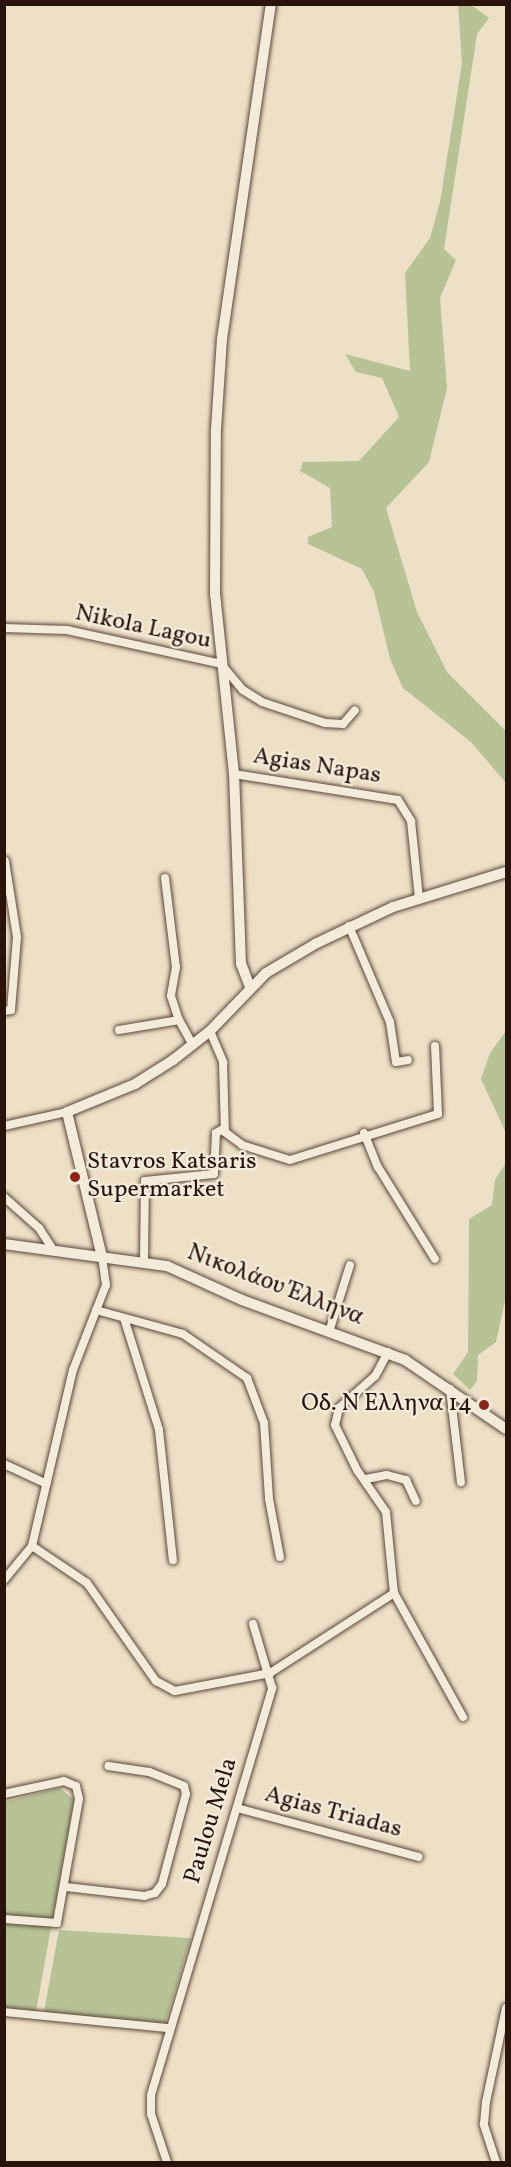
<!DOCTYPE html>
<html>
<head>
<meta charset="utf-8">
<style>
	body { margin:0 }
	#map { position:relative; width:511px; height:2167px; overflow:hidden; background:#ece1c6; font-family:Vollkorn,serif }
	div>[style] { position:absolute }
	.green>* { inset:0; background:#b7c396 }
	.roads { filter:drop-shadow(0 0 2px #5a463a) drop-shadow(0 0 2px #5a463a) }
	.minor>* { height:8px; margin:-4px; padding:0 4px; transform-origin:4px; border-radius:4px; background:#f3ecda }
	.tertiary>* { height:10px; margin:-5px; padding:0 5px; transform-origin:5px; border-radius:5px; background:#f3ecda }
	.dots>* { width:16px; height:16px; translate:-50% -50%; box-sizing:border-box; border:3px solid #f3ecda; border-radius:50% }
	span { translate:-50% -50%; white-space:nowrap; text-align:center; line-height:1.15; -webkit-text-stroke:4.5px #f3ecda; paint-order:stroke }
	.street-label { font-size:24px; color:#2a130b }
	.poi-label { font-size:24px; color:#2a130b }
	.left { translate:0 -50%; text-align:left }
	.right { translate:-100% -50%; text-align:right }
	.frame { position:absolute; inset:0; border:6px solid #2a130b; pointer-events:none }
</style>
</head>
<body>
<div id="map">
	<div class="green">
		<i style="clip-path:polygon(458px 5px,471px 5px,489px 18px,477px 34px,444px 249px,456px 260px,440px 298px,447px 388px,429px 462px,386px 508px,417px 612px,447px 672px,506px 731px,506px 783px,471px 742px,403px 688px,390px 659px,374px 592px,362px 569px,308px 544px,308px 537px,332px 527px,330px 488px,300px 471px,303px 462px,359px 461px,399px 417px,382px 378px,356px 372px,345px 354px,410px 371px,405px 273px,430px 238px,440px 202px,462px 63px)"></i>
		<i style="clip-path:polygon(506px 1031px,506px 1133px,481px 1079px,490px 1053px)"></i>
		<i style="clip-path:polygon(506px 1162px,506px 1296px,496px 1342px,478px 1355px,477px 1381px,470px 1390px,453px 1374px,468px 1352px,469px 1219px,492px 1205px,495px 1180px)"></i>
		<i style="clip-path:polygon(60px 1788px,74px 1800px,36px 2011px,5px 2008px,5px 1802px)"></i>
		<i style="clip-path:polygon(59px 1930px,191px 1938px,165px 2024px,44px 2012px)"></i>
	</div>
	<div class="roads">
		<div class="minor">
			<i style="left:4px;top:628px;width:63px;rotate:1.8deg"></i>
			<i style="left:67px;top:630px;width:158px;rotate:12.4deg"></i>
			<i style="left:221px;top:664px;width:34px;rotate:50deg"></i>
			<i style="left:243px;top:690px;width:22px;rotate:32deg"></i>
			<i style="left:262px;top:702px;width:66px;rotate:18.4deg"></i>
			<i style="left:325px;top:723px;width:18px;rotate:3deg"></i>
			<i style="left:343px;top:724px;width:18px;rotate:-49deg"></i>
			<i style="left:234px;top:774px;width:166px;rotate:9deg"></i>
			<i style="left:398px;top:800px;width:25px;rotate:58deg"></i>
			<i style="left:411px;top:821px;width:77px;rotate:84.1deg"></i>
			<i style="left:165px;top:878px;width:90px;rotate:83deg"></i>
			<i style="left:176px;top:967px;width:29px;rotate:100deg"></i>
			<i style="left:171px;top:996px;width:25px;rotate:72deg"></i>
			<i style="left:349px;top:926px;width:104px;rotate:66.9deg"></i>
			<i style="left:390px;top:1022px;width:40px;rotate:81.5deg"></i>
			<i style="left:396px;top:1062px;width:12px;rotate:-9deg"></i>
			<i style="left:4px;top:1011px;width:7px;rotate:-8deg"></i>
			<i style="left:11px;top:1010px;width:73px;rotate:-85.3deg"></i>
			<i style="left:17px;top:937px;width:77px;rotate:-99deg"></i>
			<i style="left:119px;top:1030px;width:61px;rotate:-9.5deg"></i>
			<i style="left:179px;top:1020px;width:29px;rotate:61deg"></i>
			<i style="left:210px;top:1031px;width:34px;rotate:67deg"></i>
			<i style="left:223px;top:1062px;width:70px;rotate:88.4deg"></i>
			<i style="left:225px;top:1132px;width:21px;rotate:37deg"></i>
			<i style="left:242px;top:1145px;width:50px;rotate:17.4deg"></i>
			<i style="left:290px;top:1160px;width:155px;rotate:-17.3deg"></i>
			<i style="left:438px;top:1114px;width:68px;rotate:-92.5deg"></i>
			<i style="left:4px;top:1126px;width:65px;rotate:-12.5deg"></i>
			<i style="left:364px;top:1133px;width:37px;rotate:68deg"></i>
			<i style="left:378px;top:1167px;width:108px;rotate:58.2deg"></i>
			<i style="left:4px;top:1197px;width:47px;rotate:41.5deg"></i>
			<i style="left:39px;top:1228px;width:27px;rotate:57deg"></i>
			<i style="left:144px;top:1260px;width:79px;rotate:-89.3deg"></i>
			<i style="left:145px;top:1181px;width:69px;rotate:-5.8deg"></i>
			<i style="left:214px;top:1174px;width:41px;rotate:-87.2deg"></i>
			<i style="left:216px;top:1133px;width:8px;rotate:-30deg"></i>
			<i style="left:96px;top:1310px;width:90px;rotate:15.4deg"></i>
			<i style="left:183px;top:1334px;width:78px;rotate:34.5deg"></i>
			<i style="left:247px;top:1378px;width:48px;rotate:69.3deg"></i>
			<i style="left:264px;top:1423px;width:76px;rotate:86.2deg"></i>
			<i style="left:269px;top:1499px;width:59px;rotate:79.3deg"></i>
			<i style="left:124px;top:1318px;width:117px;rotate:72.6deg"></i>
			<i style="left:159px;top:1430px;width:131px;rotate:83.9deg"></i>
			<i style="left:329px;top:1332px;width:70px;rotate:-72.6deg"></i>
			<i style="left:388px;top:1352px;width:27px;rotate:118deg"></i>
			<i style="left:375px;top:1376px;width:48px;rotate:138.4deg"></i>
			<i style="left:339px;top:1408px;width:17px;rotate:103deg"></i>
			<i style="left:335px;top:1425px;width:50px;rotate:63.9deg"></i>
			<i style="left:357px;top:1470px;width:51px;rotate:55.4deg"></i>
			<i style="left:386px;top:1512px;width:81px;rotate:84.4deg"></i>
			<i style="left:450px;top:1389px;width:94px;rotate:83.3deg"></i>
			<i style="left:4px;top:1464px;width:47px;rotate:24.9deg"></i>
			<i style="left:366px;top:1479px;width:21px;rotate:-11deg"></i>
			<i style="left:387px;top:1475px;width:20px;rotate:15deg"></i>
			<i style="left:406px;top:1480px;width:23px;rotate:65deg"></i>
			<i style="left:32px;top:1546px;width:66px;rotate:33.9deg"></i>
			<i style="left:87px;top:1583px;width:120px;rotate:54.9deg"></i>
			<i style="left:156px;top:1681px;width:21px;rotate:28deg"></i>
			<i style="left:175px;top:1691px;width:97px;rotate:-10.7deg"></i>
			<i style="left:270px;top:1673px;width:148px;rotate:-32.8deg"></i>
			<i style="left:394px;top:1593px;width:142px;rotate:60.9deg"></i>
			<i style="left:4px;top:1580px;width:44px;rotate:-50.5deg"></i>
			<i style="left:32px;top:1546px;width:181px;rotate:-76.9deg"></i>
			<i style="left:73px;top:1370px;width:91px;rotate:-68.8deg"></i>
			<i style="left:106px;top:1285px;width:28px;rotate:-98deg"></i>
			<i style="left:4px;top:1794px;width:61px;rotate:-12.2deg"></i>
			<i style="left:64px;top:1781px;width:13px;rotate:23deg"></i>
			<i style="left:76px;top:1786px;width:13px;rotate:77deg"></i>
			<i style="left:79px;top:1799px;width:126px;rotate:100.1deg"></i>
			<i style="left:57px;top:1923px;width:53px;rotate:-175.7deg"></i>
			<i style="left:237px;top:1808px;width:188px;rotate:15.1deg"></i>
			<i style="left:66px;top:1887px;width:79px;rotate:6.6deg"></i>
			<i style="left:144px;top:1896px;width:11px;rotate:-15deg"></i>
			<i style="left:155px;top:1893px;width:11px;rotate:-52deg"></i>
			<i style="left:162px;top:1884px;width:93px;rotate:-75.1deg"></i>
			<i style="left:186px;top:1794px;width:8px;rotate:-104deg"></i>
			<i style="left:184px;top:1786px;width:38px;rotate:-158deg"></i>
			<i style="left:149px;top:1772px;width:41px;rotate:-171.7deg"></i>
			<i style="left:4px;top:2012px;width:165px;rotate:5.6deg"></i>
			<i style="left:167px;top:2162px;width:51px;rotate:-108.4deg"></i>
			<i style="left:151px;top:2114px;width:19px;rotate:-90deg"></i>
			<i style="left:151px;top:2095px;width:425px;rotate:-73.4deg"></i>
			<i style="left:272px;top:1688px;width:67px;rotate:-106.5deg"></i>
			<i style="left:496px;top:2162px;width:40px;rotate:-108deg"></i>
			<i style="left:484px;top:2124px;width:22px;rotate:-85deg"></i>
			<i style="left:486px;top:2102px;width:96px;rotate:-78deg"></i>
		</div>
		<div class="tertiary">
			<i style="left:250px;top:987px;width:25px;rotate:-111deg"></i>
			<i style="left:241px;top:964px;width:190px;rotate:-92.1deg"></i>
			<i style="left:234px;top:774px;width:181px;rotate:-96deg"></i>
			<i style="left:215px;top:594px;width:165px;rotate:-89.7deg"></i>
			<i style="left:216px;top:429px;width:90px;rotate:-86.2deg"></i>
			<i style="left:222px;top:339px;width:339px;rotate:-81.7deg"></i>
			<i style="left:4px;top:1244px;width:164px;rotate:7.7deg"></i>
			<i style="left:167px;top:1266px;width:82px;rotate:24.4deg"></i>
			<i style="left:242px;top:1300px;width:174px;rotate:20.2deg"></i>
			<i style="left:405px;top:1360px;width:122px;rotate:34.3deg"></i>
			<i style="left:102px;top:1257px;width:149px;rotate:-103.6deg"></i>
			<i style="left:67px;top:1112px;width:74px;rotate:-22.4deg"></i>
			<i style="left:135px;top:1084px;width:45px;rotate:-32.3deg"></i>
			<i style="left:173px;top:1060px;width:47px;rotate:-38.1deg"></i>
			<i style="left:210px;top:1031px;width:81px;rotate:-46deg"></i>
			<i style="left:266px;top:973px;width:59px;rotate:-30.5deg"></i>
			<i style="left:317px;top:943px;width:84px;rotate:-25.3deg"></i>
			<i style="left:393px;top:907px;width:118px;rotate:-17.2deg"></i>
		</div>
	</div>
	<div class="dots">
		<i style="left:75px;top:1177px;background:#8f2418"></i>
		<i style="left:484px;top:1405px;background:#8f2418"></i>
	</div>
	<div class="street-label">
		<span style="left:143px;top:628px;rotate:12deg">Nikola Lagou</span>
		<span style="left:317px;top:767px;rotate:9deg">Agias Napas</span>
		<span style="left:275px;top:1286px;rotate:21deg">Νικολάου Έλληνα</span>
		<span style="left:333px;top:1813px;rotate:15deg">Agias Triadas</span>
		<span style="left:212px;top:1821px;rotate:-73deg">Paulou Mela</span>
	</div>
	<div class="poi-label">
		<span class="left" style="left:87px;top:1177px">Stavros Katsaris<br>Supermarket</span>
		<span class="right" style="left:472px;top:1405px">Οδ. Ν Ελληνα 14</span>
	</div>
	<div class="frame"></div>
</div>
</body>
</html>
